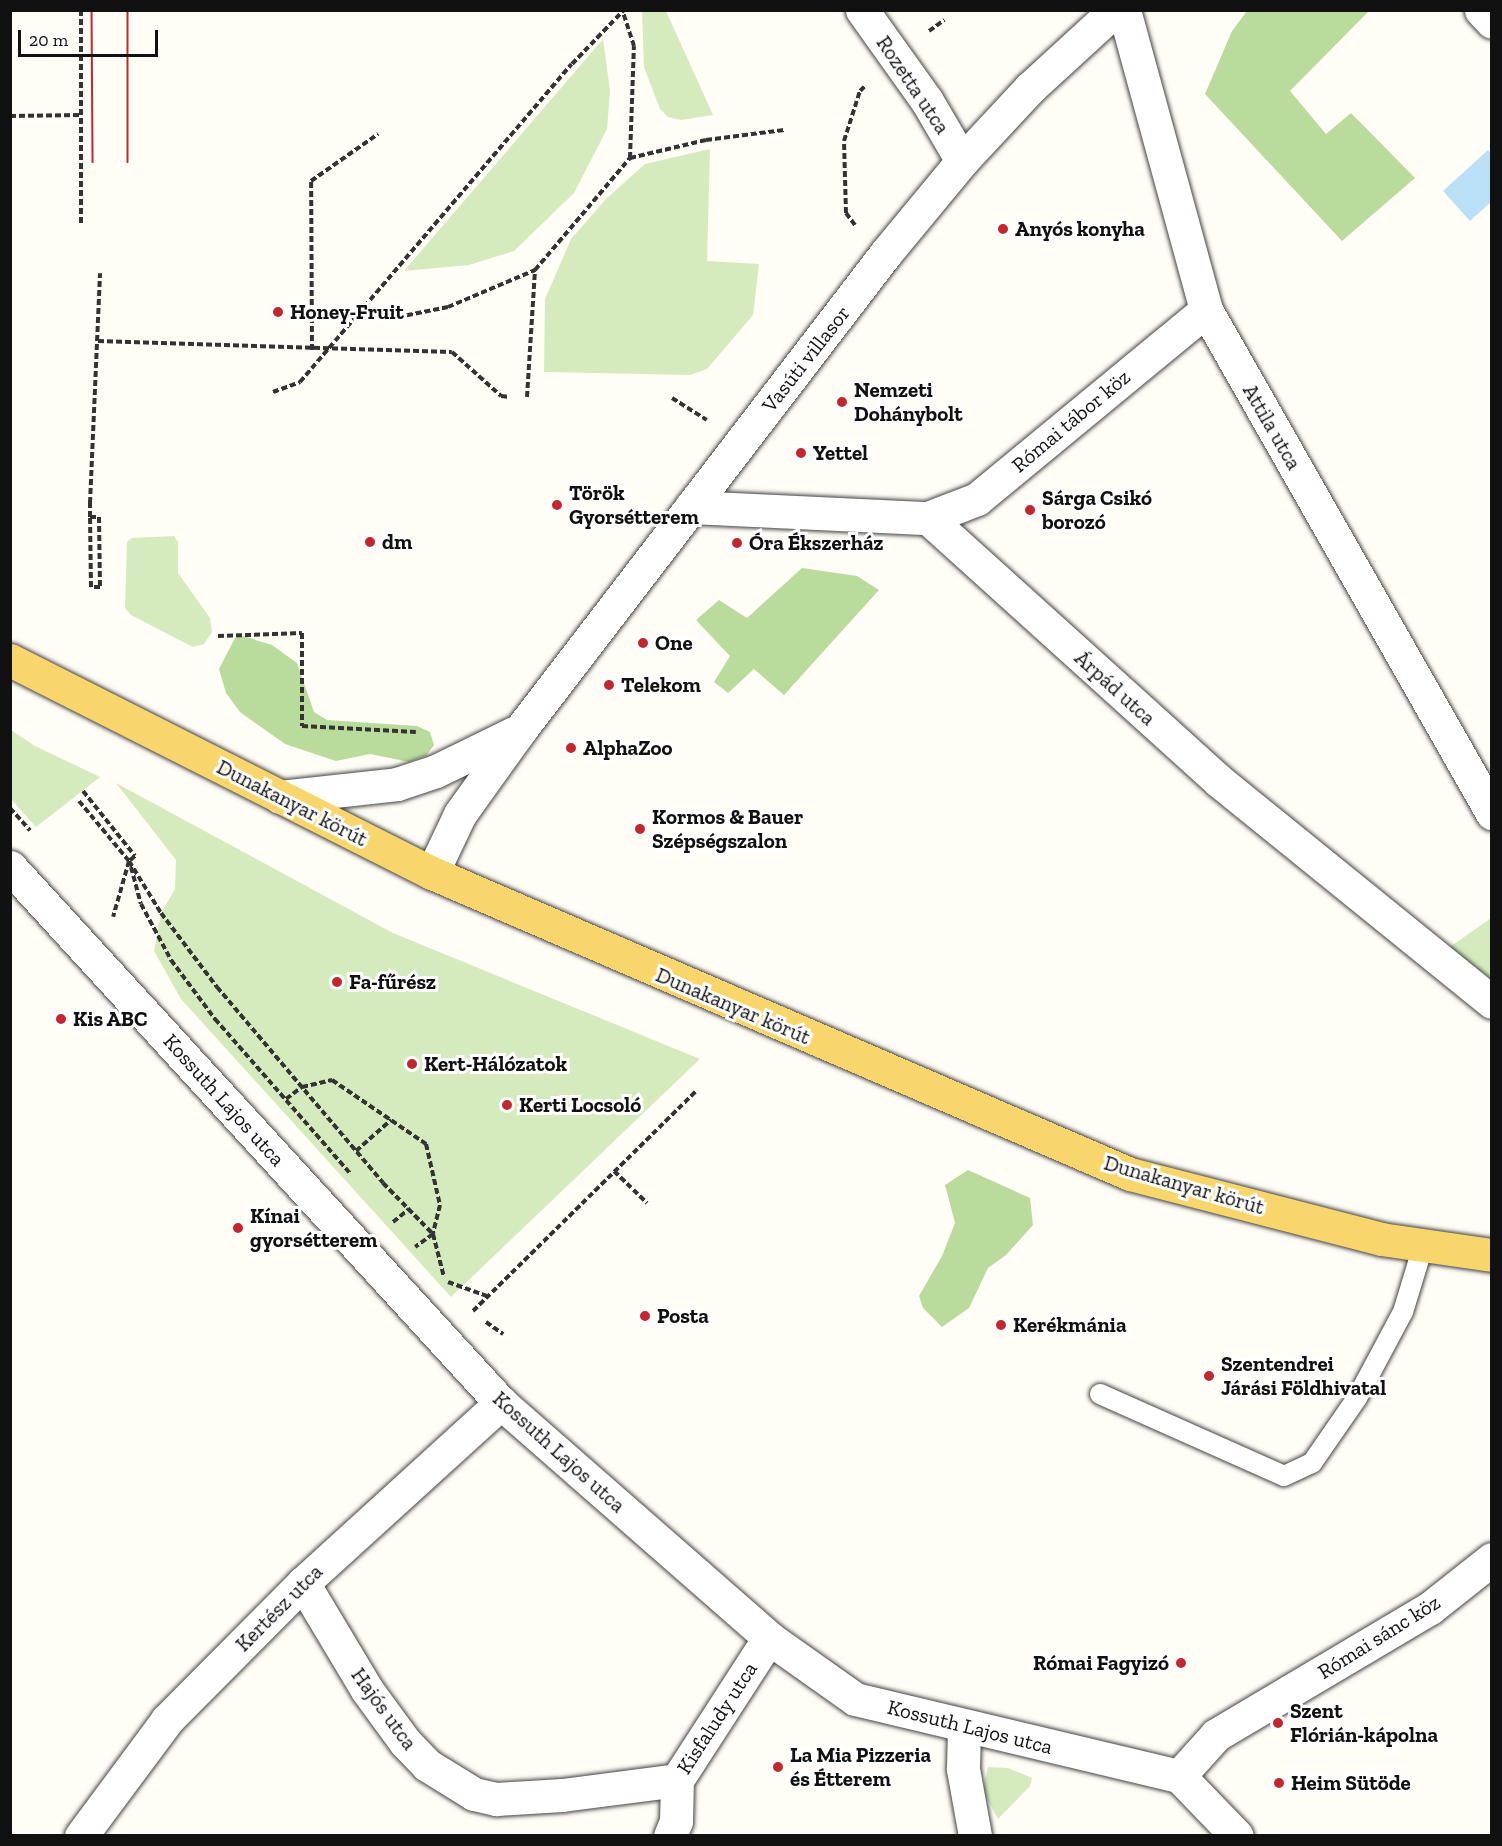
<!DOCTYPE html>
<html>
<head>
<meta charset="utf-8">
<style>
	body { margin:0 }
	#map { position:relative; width:1502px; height:1846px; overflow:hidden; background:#fffdf5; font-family:"Zilla Slab",serif }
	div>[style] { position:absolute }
	.green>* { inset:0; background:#d5ebbd }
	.forest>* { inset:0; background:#b9dc9c }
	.water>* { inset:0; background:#b9e0f7 }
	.path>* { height:4px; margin-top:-2px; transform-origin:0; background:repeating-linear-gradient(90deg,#333 0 6px,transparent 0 9px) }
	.roads { filter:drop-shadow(0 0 2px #444) drop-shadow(0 0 2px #444) }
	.service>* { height:20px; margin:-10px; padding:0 10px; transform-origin:10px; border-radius:10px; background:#fff }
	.minor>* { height:33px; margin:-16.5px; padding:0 16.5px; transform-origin:16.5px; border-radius:16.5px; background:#fff }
	.primary>* { height:33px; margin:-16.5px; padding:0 16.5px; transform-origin:16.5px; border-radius:16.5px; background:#f9d66b }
	.tram>* { height:1.5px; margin:-0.75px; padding:0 0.75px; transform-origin:0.75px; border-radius:0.75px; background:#c4262e }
	.dots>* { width:16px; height:16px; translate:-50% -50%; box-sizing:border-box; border:3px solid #fff; border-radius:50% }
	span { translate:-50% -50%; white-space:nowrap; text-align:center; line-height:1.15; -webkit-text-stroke:6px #fff; paint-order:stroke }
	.street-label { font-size:21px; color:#111 }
	.poi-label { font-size:21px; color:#111; font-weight:700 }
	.left { translate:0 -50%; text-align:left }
	.right { translate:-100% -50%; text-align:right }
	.frame { position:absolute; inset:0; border:12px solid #111; pointer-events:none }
	.scale { position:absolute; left:18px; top:30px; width:140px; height:27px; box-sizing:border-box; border:3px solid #111; border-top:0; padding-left:8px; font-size:18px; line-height:21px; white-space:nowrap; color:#111; -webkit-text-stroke:4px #fff; paint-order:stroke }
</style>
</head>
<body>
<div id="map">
	<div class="green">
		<i style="clip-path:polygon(642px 11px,666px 11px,713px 115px,681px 120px,668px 117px,660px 109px,644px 67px)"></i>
		<i style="clip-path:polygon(603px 39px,610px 91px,607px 129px,574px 193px,514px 251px,469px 265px,404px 271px)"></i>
		<i style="clip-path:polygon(710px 149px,707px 261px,759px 264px,753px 315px,707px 369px,690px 375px,544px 372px,545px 299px,571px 239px,606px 199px,645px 164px)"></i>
		<i style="clip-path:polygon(174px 536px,178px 542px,178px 573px,210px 618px,212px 632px,204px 644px,193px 647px,131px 615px,125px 608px,127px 542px,132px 538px)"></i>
		<i style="clip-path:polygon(11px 730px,35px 746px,100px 777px,36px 827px,11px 799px)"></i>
		<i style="clip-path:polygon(116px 783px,393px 933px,700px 1059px,451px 1297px,181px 999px,154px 951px,161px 913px,175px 889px,176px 860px)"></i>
		<i style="clip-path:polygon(1491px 918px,1491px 983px,1447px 949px)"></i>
		<i style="clip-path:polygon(988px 1767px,1008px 1768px,1032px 1778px,1030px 1786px,998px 1819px,983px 1791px)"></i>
	</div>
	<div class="forest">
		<i style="clip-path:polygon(1247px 11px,1369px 11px,1290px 91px,1326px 134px,1351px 113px,1415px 178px,1342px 241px,1205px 94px,1232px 31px)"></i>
		<i style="clip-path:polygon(802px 568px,857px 576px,879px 590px,784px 695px,754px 669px,728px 693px,714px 682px,730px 656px,696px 620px,719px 600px,747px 618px)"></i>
		<i style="clip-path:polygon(243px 636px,272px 645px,297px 663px,314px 712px,327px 720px,417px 726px,430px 732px,434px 745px,426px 756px,409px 762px,370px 754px,336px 761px,285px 744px,240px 712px,226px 693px,219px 669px,235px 638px)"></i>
		<i style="clip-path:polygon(968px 1170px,1030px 1198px,1033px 1225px,1006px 1255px,988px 1268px,969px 1308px,942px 1327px,923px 1308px,919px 1296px,942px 1256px,955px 1223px,945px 1185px)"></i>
	</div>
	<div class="water">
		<i style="clip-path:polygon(1488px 150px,1491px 154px,1491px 202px,1470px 221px,1443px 191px)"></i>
	</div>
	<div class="path">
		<i style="left:81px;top:10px;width:216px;rotate:90deg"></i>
		<i style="left:929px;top:31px;width:19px;rotate:-36deg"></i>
		<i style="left:10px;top:116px;width:72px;rotate:-0.8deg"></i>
		<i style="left:630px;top:158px;width:78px;rotate:-13.3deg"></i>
		<i style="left:706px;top:140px;width:79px;rotate:-7.3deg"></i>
		<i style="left:855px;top:225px;width:15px;rotate:-127deg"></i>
		<i style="left:846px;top:213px;width:72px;rotate:-91.6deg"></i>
		<i style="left:844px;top:141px;width:52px;rotate:-72.3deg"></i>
		<i style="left:860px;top:91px;width:8px;rotate:-45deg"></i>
		<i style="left:357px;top:316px;width:41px;rotate:1.4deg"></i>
		<i style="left:398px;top:317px;width:51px;rotate:-11.3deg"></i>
		<i style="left:448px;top:307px;width:95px;rotate:-23deg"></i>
		<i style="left:535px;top:270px;width:147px;rotate:-49.7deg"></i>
		<i style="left:630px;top:158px;width:112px;rotate:-88deg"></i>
		<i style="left:634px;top:46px;width:36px;rotate:-108deg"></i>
		<i style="left:98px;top:341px;width:354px;rotate:1.8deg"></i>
		<i style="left:452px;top:352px;width:66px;rotate:41.9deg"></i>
		<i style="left:501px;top:396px;width:9px;rotate:6deg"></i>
		<i style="left:312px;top:350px;width:169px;rotate:-90.3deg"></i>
		<i style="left:311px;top:181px;width:82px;rotate:-35deg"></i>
		<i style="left:273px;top:392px;width:29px;rotate:-20deg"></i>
		<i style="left:300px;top:382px;width:418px;rotate:-49.5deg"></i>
		<i style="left:572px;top:64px;width:75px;rotate:-46.1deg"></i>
		<i style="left:527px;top:397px;width:127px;rotate:-86.4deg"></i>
		<i style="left:672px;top:398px;width:41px;rotate:32.2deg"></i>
		<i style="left:90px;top:517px;width:9px"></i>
		<i style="left:99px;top:517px;width:70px;rotate:89.2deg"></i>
		<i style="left:100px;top:587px;width:9px;rotate:180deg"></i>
		<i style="left:91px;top:587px;width:70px;rotate:-90.8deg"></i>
		<i style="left:90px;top:517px;width:14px;rotate:-90deg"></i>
		<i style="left:90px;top:503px;width:230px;rotate:-87.5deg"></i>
		<i style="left:218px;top:636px;width:84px;rotate:-2deg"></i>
		<i style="left:302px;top:633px;width:93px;rotate:90deg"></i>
		<i style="left:302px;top:726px;width:114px;rotate:3deg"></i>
		<i style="left:83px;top:791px;width:83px;rotate:51.3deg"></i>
		<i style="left:135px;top:856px;width:8px;rotate:140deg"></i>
		<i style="left:129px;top:861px;width:58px;rotate:105.9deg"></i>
		<i style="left:79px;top:801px;width:78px;rotate:50.2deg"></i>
		<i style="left:129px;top:861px;width:61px;rotate:58.4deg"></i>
		<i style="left:161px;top:913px;width:93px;rotate:52.9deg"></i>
		<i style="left:217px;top:987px;width:257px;rotate:49.7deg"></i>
		<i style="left:383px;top:1183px;width:71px;rotate:45.6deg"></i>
		<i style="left:433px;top:1234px;width:44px;rotate:75.7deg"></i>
		<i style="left:10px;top:808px;width:30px;rotate:48deg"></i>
		<i style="left:131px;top:867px;width:38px;rotate:75deg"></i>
		<i style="left:141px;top:904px;width:64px;rotate:61.8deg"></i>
		<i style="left:171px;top:960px;width:74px;rotate:53.3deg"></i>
		<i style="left:215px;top:1019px;width:205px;rotate:48.8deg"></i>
		<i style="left:286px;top:1099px;width:20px;rotate:-37deg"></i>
		<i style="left:302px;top:1087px;width:31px;rotate:-13deg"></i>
		<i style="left:332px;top:1080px;width:114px;rotate:34.2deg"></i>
		<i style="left:426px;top:1144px;width:63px;rotate:77.1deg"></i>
		<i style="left:440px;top:1205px;width:30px;rotate:104deg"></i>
		<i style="left:433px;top:1234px;width:22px;rotate:144deg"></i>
		<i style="left:356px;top:1151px;width:47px;rotate:-41.5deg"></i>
		<i style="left:614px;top:1171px;width:46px;rotate:44.1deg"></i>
		<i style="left:393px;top:1222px;width:21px;rotate:-39deg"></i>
		<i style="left:448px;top:1282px;width:41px;rotate:19.7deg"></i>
		<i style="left:473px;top:1311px;width:315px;rotate:-44.6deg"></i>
		<i style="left:486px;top:1322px;width:21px;rotate:35deg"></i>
	</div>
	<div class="roads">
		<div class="service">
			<i style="left:1100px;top:1394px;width:201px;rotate:24deg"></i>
			<i style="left:1284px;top:1476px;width:31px;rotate:-25deg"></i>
			<i style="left:1312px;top:1463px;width:79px;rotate:-55.3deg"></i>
			<i style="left:1357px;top:1398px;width:98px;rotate:-61.9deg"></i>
			<i style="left:1403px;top:1312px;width:69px;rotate:-73.1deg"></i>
		</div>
		<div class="minor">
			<i style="left:862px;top:10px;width:112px;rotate:54.5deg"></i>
			<i style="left:927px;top:101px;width:69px;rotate:59.7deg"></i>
			<i style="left:1124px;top:10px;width:311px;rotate:74.7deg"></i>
			<i style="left:1206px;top:310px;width:579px;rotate:60.38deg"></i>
			<i style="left:1481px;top:10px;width:16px;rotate:47deg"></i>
			<i style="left:691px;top:507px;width:237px;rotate:2.7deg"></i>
			<i style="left:928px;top:518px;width:392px;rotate:42.1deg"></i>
			<i style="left:1219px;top:781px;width:351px;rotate:39deg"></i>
			<i style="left:928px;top:518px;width:53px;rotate:-21.2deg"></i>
			<i style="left:977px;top:499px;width:297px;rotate:-39.5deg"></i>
			<i style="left:280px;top:797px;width:118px;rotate:-6.3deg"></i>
			<i style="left:397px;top:784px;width:41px;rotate:-18.4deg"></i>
			<i style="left:436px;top:771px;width:87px;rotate:-26deg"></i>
			<i style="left:10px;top:867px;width:727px;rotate:47.51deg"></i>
			<i style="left:501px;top:1403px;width:356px;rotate:41.2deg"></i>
			<i style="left:769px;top:1638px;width:105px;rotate:35.3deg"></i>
			<i style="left:855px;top:1699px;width:333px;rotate:13.4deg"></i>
			<i style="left:1179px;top:1776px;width:83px;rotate:46deg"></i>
			<i style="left:432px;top:873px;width:65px;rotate:-64.6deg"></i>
			<i style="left:460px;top:814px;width:105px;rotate:-54.3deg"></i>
			<i style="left:521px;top:729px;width:600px;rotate:-52.52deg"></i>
			<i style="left:886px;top:253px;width:119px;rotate:-50.4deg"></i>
			<i style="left:962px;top:161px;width:100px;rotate:-47deg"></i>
			<i style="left:1030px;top:88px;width:115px;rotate:-42.5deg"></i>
			<i style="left:303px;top:1583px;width:125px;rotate:59.1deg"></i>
			<i style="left:367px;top:1690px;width:64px;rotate:53.8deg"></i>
			<i style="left:405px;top:1742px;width:32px;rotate:46deg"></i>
			<i style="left:427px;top:1765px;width:55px;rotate:31.7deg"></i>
			<i style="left:474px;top:1794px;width:23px;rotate:13deg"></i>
			<i style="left:496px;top:1799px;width:66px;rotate:-3.5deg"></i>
			<i style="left:562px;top:1795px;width:116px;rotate:-7.4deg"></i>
			<i style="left:964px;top:1727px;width:42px;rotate:91.4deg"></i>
			<i style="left:963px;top:1769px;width:68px;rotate:79.8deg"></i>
			<i style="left:1179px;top:1776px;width:55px;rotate:-47.9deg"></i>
			<i style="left:1216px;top:1735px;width:249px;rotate:-30.7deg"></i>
			<i style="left:1430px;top:1608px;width:79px;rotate:-38.3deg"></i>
			<i style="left:81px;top:1836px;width:144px;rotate:-53.4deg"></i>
			<i style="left:167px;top:1720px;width:193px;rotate:-45.2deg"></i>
			<i style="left:303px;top:1583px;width:268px;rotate:-42.3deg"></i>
			<i style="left:670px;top:1836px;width:16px;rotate:-68deg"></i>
			<i style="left:676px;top:1821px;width:41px;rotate:-88.6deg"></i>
			<i style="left:677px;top:1780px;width:169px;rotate:-57.1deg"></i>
		</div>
		<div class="primary">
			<i style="left:10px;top:660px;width:473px;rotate:26.8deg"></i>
			<i style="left:432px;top:873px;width:760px;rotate:23.33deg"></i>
			<i style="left:1130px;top:1174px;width:259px;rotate:14.5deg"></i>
			<i style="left:1381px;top:1239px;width:112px;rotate:8.2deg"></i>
		</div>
	</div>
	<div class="tram">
		<i style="left:92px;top:10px;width:152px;rotate:89.6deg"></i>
		<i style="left:128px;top:10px;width:152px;rotate:90deg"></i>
	</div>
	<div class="dots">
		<i style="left:1003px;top:229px;background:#c4262e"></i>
		<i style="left:278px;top:312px;background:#c4262e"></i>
		<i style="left:842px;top:402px;background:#c4262e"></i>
		<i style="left:801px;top:453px;background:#c4262e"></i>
		<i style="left:557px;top:505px;background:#c4262e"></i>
		<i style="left:1030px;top:510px;background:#c4262e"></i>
		<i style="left:370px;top:542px;background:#c4262e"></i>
		<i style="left:737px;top:543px;background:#c4262e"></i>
		<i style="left:643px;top:643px;background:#c4262e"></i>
		<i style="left:609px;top:685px;background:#c4262e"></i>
		<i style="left:571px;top:748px;background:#c4262e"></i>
		<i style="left:640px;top:829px;background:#c4262e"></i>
		<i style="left:337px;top:982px;background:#c4262e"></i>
		<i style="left:61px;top:1019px;background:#c4262e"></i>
		<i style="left:412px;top:1064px;background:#c4262e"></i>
		<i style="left:507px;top:1105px;background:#c4262e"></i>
		<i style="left:238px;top:1228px;background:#c4262e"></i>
		<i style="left:645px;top:1316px;background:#c4262e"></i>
		<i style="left:1001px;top:1325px;background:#c4262e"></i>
		<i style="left:1209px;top:1376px;background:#c4262e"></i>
		<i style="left:1181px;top:1663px;background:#c4262e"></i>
		<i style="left:1278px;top:1723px;background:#c4262e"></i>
		<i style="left:778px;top:1767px;background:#c4262e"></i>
		<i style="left:1279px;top:1783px;background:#c4262e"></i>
	</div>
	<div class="street-label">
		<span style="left:913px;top:85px;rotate:56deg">Rozetta utca</span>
		<span style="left:806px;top:359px;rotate:-52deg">Vasúti villasor</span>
		<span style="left:1071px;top:421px;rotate:-40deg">Római tábor köz</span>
		<span style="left:1272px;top:427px;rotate:60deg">Attila utca</span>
		<span style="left:1115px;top:688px;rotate:42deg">Árpád utca</span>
		<span style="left:292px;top:803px;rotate:27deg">Dunakanyar körút</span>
		<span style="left:733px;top:1006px;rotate:23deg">Dunakanyar körút</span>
		<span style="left:224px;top:1100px;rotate:48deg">Kossuth Lajos utca</span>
		<span style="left:1184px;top:1185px;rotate:16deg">Dunakanyar körút</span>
		<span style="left:559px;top:1452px;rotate:42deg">Kossuth Lajos utca</span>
		<span style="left:279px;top:1608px;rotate:-45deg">Kertész utca</span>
		<span style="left:1379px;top:1637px;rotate:-32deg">Római sánc köz</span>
		<span style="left:384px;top:1709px;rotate:54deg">Hajós utca</span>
		<span style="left:717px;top:1718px;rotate:-57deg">Kisfaludy utca</span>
		<span style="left:970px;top:1727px;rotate:14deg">Kossuth Lajos utca</span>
	</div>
	<div class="poi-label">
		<span class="left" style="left:1015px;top:229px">Anyós konyha</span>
		<span class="left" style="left:290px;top:312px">Honey-Fruit</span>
		<span class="left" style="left:854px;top:402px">Nemzeti<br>Dohánybolt</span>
		<span class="left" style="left:813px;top:453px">Yettel</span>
		<span class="left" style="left:569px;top:505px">Török<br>Gyorsétterem</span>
		<span class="left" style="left:1042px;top:510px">Sárga Csikó<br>borozó</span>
		<span class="left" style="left:382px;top:542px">dm</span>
		<span class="left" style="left:749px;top:543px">Óra Ékszerház</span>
		<span class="left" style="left:655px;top:643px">One</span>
		<span class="left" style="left:621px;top:685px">Telekom</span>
		<span class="left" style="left:583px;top:748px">AlphaZoo</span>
		<span class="left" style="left:652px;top:829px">Kormos &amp; Bauer<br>Szépségszalon</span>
		<span class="left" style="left:349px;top:982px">Fa-fűrész</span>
		<span class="left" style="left:73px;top:1019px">Kis ABC</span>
		<span class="left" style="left:424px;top:1064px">Kert-Hálózatok</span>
		<span class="left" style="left:519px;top:1105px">Kerti Locsoló</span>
		<span class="left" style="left:250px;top:1228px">Kínai<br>gyorsétterem</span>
		<span class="left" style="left:657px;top:1316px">Posta</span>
		<span class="left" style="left:1013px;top:1325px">Kerékmánia</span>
		<span class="left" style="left:1221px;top:1376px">Szentendrei<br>Járási Földhivatal</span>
		<span class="right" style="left:1169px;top:1663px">Római Fagyizó</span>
		<span class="left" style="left:1290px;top:1723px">Szent<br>Flórián-kápolna</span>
		<span class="left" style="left:790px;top:1767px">La Mia Pizzeria<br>és Étterem</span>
		<span class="left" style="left:1291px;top:1783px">Heim Sütöde</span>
	</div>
	<div class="frame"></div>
	<div class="scale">20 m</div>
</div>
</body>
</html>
